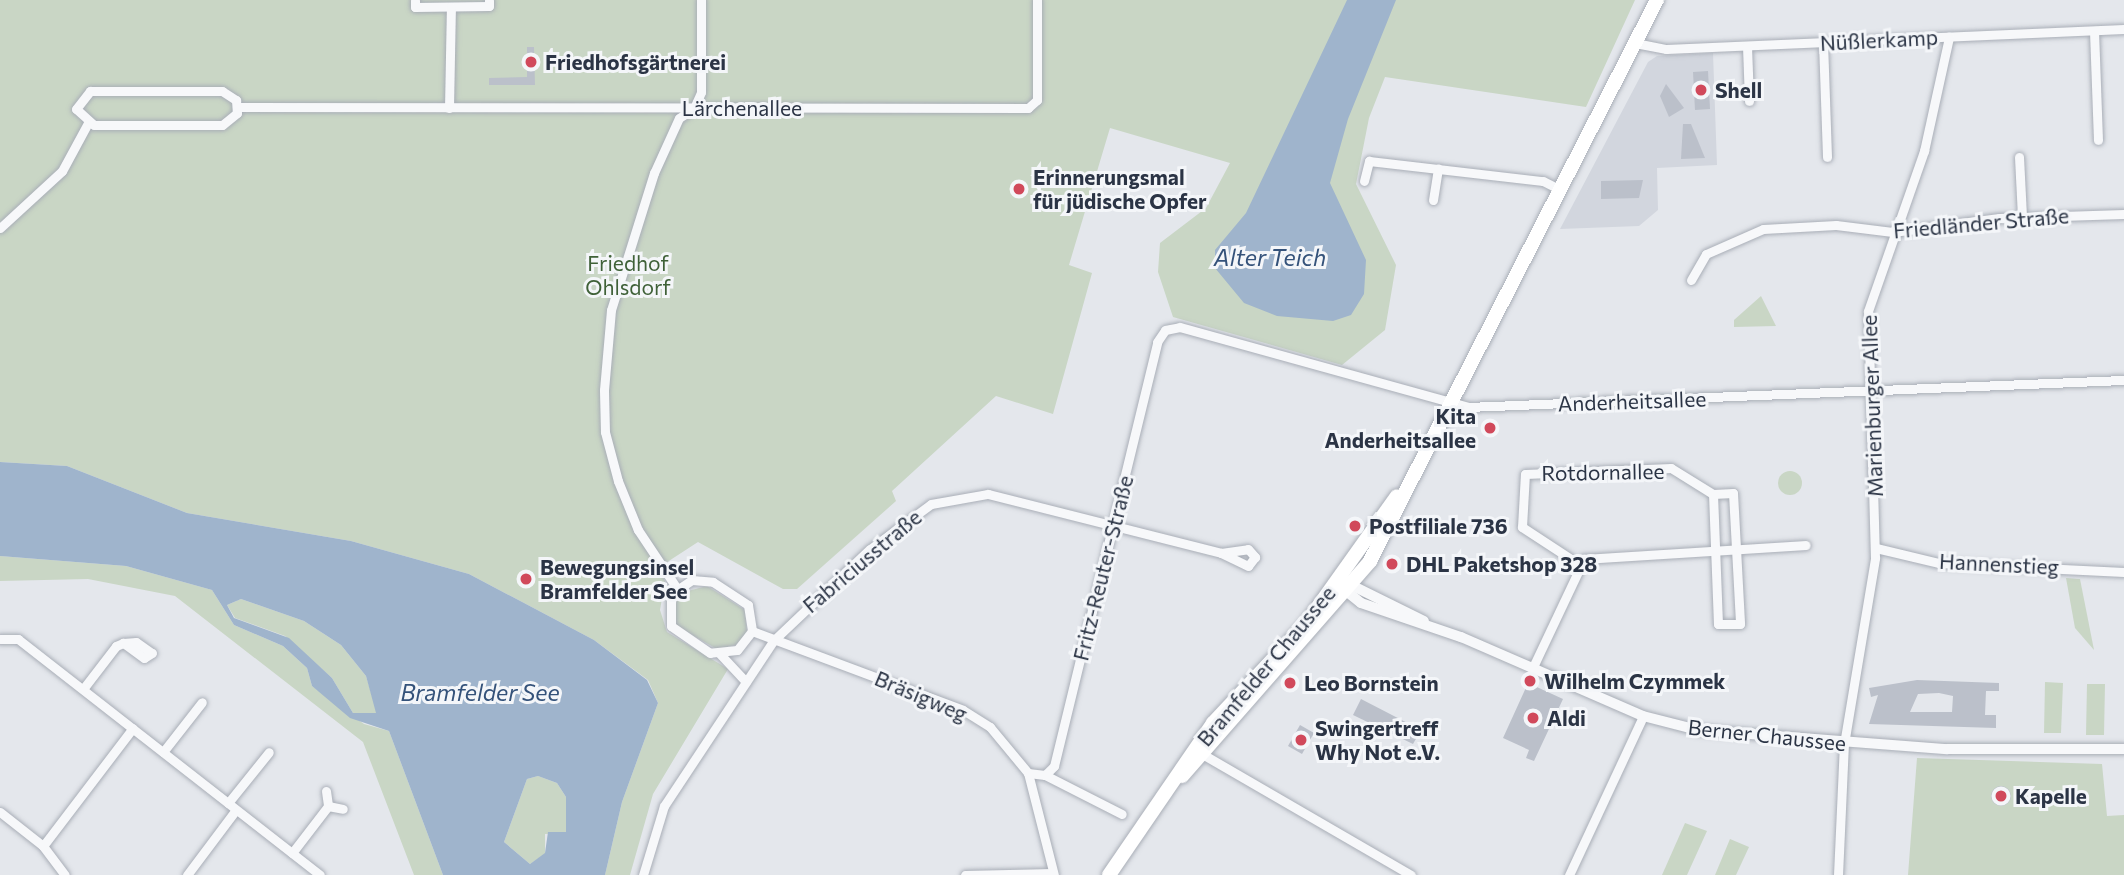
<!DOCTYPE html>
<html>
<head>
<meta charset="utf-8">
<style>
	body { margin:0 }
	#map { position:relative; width:2124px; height:875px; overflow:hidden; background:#e4e7ec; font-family:Commissioner,sans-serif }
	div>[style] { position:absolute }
	.built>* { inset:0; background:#d2d6de }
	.green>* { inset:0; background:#c9d6c5 }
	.round { border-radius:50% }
	.water>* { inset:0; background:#9fb4cc }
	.building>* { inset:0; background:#bbc0ca }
	.roads { filter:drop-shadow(0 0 2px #a9aeb7) drop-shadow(0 0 2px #a9aeb7) }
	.minor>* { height:9px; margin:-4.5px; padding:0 4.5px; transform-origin:4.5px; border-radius:4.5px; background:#f7f8fa }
	.tertiary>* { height:10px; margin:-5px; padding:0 5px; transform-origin:5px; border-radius:5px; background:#f7f8fa }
	.primary>* { height:14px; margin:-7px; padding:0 7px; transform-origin:7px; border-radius:7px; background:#fff }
	.dots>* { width:19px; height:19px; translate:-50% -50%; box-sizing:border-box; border:4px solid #f4f6f9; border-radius:50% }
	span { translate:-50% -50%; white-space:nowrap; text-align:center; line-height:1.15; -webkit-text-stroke:6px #f4f6f9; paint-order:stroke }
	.street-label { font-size:21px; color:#2b3445 }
	.poi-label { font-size:21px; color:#2b3445; font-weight:700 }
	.left { translate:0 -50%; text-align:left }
	.right { translate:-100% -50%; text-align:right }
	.park-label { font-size:21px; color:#3f6138 }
	.water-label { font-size:23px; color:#34527a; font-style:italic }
</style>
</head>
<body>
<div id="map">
	<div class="built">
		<i style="clip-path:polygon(1713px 53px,1717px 165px,1657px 168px,1658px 210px,1639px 226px,1560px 229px,1648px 62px,1657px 56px)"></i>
	</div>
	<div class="green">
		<i style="clip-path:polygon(0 0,1635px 0,1586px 107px,1385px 77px,1369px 118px,1356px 184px,1396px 265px,1385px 330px,1342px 365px,1173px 317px,1158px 272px,1160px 243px,1206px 208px,1230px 163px,1110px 128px,1069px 265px,1092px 273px,1053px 414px,996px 396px,892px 491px,896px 501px,797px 589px,783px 589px,698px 542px,658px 568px,665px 581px,660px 610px,667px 632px,728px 669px,653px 794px,630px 875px,605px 875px,622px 802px,658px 703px,648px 680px,594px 640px,469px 574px,351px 541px,187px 513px,67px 466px,0 462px)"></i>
		<i style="clip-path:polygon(1761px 296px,1776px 326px,1734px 327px,1734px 320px)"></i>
		<i class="round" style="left:1778px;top:471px;width:24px;height:24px"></i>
		<i style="clip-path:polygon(0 556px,126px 566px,212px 590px,234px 625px,283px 646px,307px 668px,312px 686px,364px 724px,389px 731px,443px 875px,414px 875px,363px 742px,175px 596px,88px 579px,0 581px)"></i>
		<i style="clip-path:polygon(2066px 578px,2080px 579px,2094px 650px,2075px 628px)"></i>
		<i style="clip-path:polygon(707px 586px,745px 610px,747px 633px,736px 645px,717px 649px,676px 626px,672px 615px,680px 593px)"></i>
		<i style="clip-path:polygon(241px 599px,304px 621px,341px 645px,366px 676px,377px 713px,368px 718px,353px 713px,332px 678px,285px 636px,235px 618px,227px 605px)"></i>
		<i style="clip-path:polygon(2045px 682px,2063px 683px,2061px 733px,2044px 733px)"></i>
		<i style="clip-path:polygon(2087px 684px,2105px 684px,2104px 735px,2086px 735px)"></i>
		<i style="clip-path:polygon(1917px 758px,2102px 764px,2107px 816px,2124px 815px,2124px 875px,1908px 875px)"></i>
		<i style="clip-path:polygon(538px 776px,557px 783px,566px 797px,566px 833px,545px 834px,545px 854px,530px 864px,504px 842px,527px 779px)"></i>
		<i style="clip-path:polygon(1685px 823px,1707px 831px,1687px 875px,1662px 875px)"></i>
		<i style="clip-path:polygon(1730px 839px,1749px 847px,1736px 875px,1715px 875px)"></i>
	</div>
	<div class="water">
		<i style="clip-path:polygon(1347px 0,1396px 0,1348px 119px,1330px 183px,1366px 260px,1364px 294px,1351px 315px,1333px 321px,1277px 316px,1244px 303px,1215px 268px,1215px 250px,1246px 213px)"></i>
		<i style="clip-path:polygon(evenodd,0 462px,67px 466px,187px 513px,351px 541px,469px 574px,594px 640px,647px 680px,658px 703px,622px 802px,605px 875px,443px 875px,389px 731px,350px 718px,312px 686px,307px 668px,283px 646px,234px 625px,212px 590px,126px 566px,0 556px,0 462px,241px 599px,304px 621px,341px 645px,366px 676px,376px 713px,353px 713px,332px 678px,289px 638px,234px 618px,227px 605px,241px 599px,0 462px,538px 776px,557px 783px,566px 797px,566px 832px,548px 832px,545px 853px,530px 864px,504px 842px,527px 779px,538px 776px)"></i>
	</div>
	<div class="building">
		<i style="clip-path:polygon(527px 47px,534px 47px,535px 85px,489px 85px,489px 78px,527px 77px)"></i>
		<i style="clip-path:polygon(1708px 71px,1710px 109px,1695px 110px,1693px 72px)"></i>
		<i style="clip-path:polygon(1666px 84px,1684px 108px,1669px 117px,1660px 96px)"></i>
		<i style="clip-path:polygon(1683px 124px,1691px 124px,1705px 158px,1681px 159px)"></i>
		<i style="clip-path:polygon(1643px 180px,1639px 198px,1601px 199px,1601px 181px)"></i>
		<i style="clip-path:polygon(evenodd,1917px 680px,1999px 683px,1999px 691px,1986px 691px,1985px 715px,1996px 715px,1996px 728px,1869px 724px,1878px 695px,1871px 697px,1869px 688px,1917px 680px,1939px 693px,1953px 696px,1952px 712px,1910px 712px,1918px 694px,1939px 693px)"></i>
		<i style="clip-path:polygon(1528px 683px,1563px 699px,1534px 761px,1526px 758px,1529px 750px,1503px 738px)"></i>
		<i style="clip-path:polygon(1361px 699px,1421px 730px,1413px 744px,1353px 715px)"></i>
		<i style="clip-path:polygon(1300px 725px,1314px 733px,1302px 754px,1288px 746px)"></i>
		<i class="round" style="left:1991px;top:786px;width:20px;height:20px"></i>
	</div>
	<div class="roads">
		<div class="minor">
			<i style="left:415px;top:0;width:7px;rotate:90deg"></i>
			<i style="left:415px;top:7px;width:74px;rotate:-0.8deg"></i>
			<i style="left:489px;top:6px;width:6px;rotate:-90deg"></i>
			<i style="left:2094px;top:31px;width:109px;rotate:87.9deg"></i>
			<i style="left:1823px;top:42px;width:115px;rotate:88deg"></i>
			<i style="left:1635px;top:43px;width:32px;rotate:11deg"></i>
			<i style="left:1666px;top:49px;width:458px;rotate:-2.5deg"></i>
			<i style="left:1747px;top:46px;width:55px;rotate:87.9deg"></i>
			<i style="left:90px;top:91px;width:132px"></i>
			<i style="left:222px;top:91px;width:17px;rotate:33deg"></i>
			<i style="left:236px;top:100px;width:13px;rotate:86deg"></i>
			<i style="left:237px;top:113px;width:19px;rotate:141deg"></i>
			<i style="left:222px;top:125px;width:128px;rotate:180deg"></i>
			<i style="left:94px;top:125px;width:24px;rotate:-138deg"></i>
			<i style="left:76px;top:109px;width:23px;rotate:-52deg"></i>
			<i style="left:237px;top:107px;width:791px;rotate:0.07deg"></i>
			<i style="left:1028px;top:108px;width:12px;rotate:-42deg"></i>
			<i style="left:1037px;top:100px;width:100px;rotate:-90deg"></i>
			<i style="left:449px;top:108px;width:101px;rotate:-88.9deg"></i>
			<i style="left:694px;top:108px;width:17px;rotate:-66deg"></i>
			<i style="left:701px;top:92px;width:92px;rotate:-90deg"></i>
			<i style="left:2019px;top:157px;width:60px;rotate:87.1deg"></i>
			<i style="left:1364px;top:181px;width:21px;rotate:-76deg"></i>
			<i style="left:1369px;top:161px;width:175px;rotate:6.6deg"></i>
			<i style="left:1543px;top:181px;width:20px;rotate:27deg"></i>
			<i style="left:1433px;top:200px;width:32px;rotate:-81deg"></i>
			<i style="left:0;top:228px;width:84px;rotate:-42.6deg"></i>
			<i style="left:62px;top:171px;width:55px;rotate:-61.6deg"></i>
			<i style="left:1691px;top:280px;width:30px;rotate:-60deg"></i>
			<i style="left:1706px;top:254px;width:62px;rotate:-23.7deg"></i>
			<i style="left:1763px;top:229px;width:73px;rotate:-3.1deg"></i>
			<i style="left:1836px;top:225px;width:57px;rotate:7deg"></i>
			<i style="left:1893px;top:232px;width:107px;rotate:-7.5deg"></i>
			<i style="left:1999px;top:218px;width:125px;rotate:-1.8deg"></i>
			<i style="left:1733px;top:493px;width:131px;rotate:86.9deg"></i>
			<i style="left:1740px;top:624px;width:22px;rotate:180deg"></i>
			<i style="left:1718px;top:624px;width:130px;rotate:-92.2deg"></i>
			<i style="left:1713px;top:494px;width:20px;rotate:-3deg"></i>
			<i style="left:1876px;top:548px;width:65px;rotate:13.4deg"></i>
			<i style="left:1939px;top:563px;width:185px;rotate:2.8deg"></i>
			<i style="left:1248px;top:549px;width:11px;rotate:49deg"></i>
			<i style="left:1255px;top:557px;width:11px;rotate:128deg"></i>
			<i style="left:1248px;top:566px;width:30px;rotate:-154deg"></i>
			<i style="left:1221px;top:553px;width:27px;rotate:-8deg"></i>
			<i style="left:1577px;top:563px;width:66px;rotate:-146.8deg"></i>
			<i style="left:1522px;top:527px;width:53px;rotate:-86.8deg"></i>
			<i style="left:1525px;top:474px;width:146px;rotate:-2.4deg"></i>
			<i style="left:1671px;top:468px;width:49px;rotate:31.8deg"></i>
			<i style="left:692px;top:580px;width:21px;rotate:5deg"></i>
			<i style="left:713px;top:582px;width:42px;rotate:33.3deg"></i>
			<i style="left:748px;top:605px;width:26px;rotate:81deg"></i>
			<i style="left:752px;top:631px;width:24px;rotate:128deg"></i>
			<i style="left:737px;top:650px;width:27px;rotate:174deg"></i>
			<i style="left:710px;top:653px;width:47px;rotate:-145.3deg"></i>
			<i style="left:671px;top:626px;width:32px;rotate:-90deg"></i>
			<i style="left:671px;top:594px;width:25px;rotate:-34deg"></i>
			<i style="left:676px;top:587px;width:69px;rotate:-123.7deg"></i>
			<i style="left:638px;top:530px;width:53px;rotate:-112.2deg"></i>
			<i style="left:618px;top:481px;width:51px;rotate:-104.9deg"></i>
			<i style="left:605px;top:432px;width:42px;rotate:-91.4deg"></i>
			<i style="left:604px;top:390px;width:80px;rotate:-85deg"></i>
			<i style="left:611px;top:310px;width:144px;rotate:-72.6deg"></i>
			<i style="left:654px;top:173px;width:60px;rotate:-65.6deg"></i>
			<i style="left:679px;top:118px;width:17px;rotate:-33deg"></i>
			<i style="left:752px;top:631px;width:225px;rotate:20.5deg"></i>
			<i style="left:963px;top:710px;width:32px;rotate:32deg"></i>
			<i style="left:990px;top:727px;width:60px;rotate:50.4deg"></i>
			<i style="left:1028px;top:773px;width:105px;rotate:75.7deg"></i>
			<i style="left:0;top:639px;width:18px"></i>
			<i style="left:18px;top:639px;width:383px;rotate:38deg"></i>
			<i style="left:720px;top:654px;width:38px;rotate:47deg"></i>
			<i style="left:1532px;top:669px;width:122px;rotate:-64.7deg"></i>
			<i style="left:1584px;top:559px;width:222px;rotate:-3.6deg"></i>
			<i style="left:83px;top:689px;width:54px;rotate:-52.5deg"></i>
			<i style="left:116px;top:646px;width:8px;rotate:-23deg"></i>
			<i style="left:123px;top:643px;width:13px;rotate:-4deg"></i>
			<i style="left:136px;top:642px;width:19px;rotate:35deg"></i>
			<i style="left:152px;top:653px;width:9px;rotate:148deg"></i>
			<i style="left:144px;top:658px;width:26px;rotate:-144deg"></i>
			<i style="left:163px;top:752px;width:63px;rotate:-52deg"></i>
			<i style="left:1204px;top:755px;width:239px;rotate:30.1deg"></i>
			<i style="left:1028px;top:773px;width:17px;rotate:7deg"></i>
			<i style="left:1045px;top:775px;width:13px;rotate:-45deg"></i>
			<i style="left:1054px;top:766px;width:436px;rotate:-76.3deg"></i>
			<i style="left:1157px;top:342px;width:14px;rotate:-56deg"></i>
			<i style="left:1165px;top:330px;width:15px;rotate:-11deg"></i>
			<i style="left:1180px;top:327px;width:299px;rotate:15.5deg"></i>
			<i style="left:1468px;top:407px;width:657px;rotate:-2.36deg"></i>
			<i style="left:1045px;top:775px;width:86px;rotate:26.9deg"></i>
			<i style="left:326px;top:791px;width:15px;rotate:82deg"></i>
			<i style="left:228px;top:803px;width:65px;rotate:-51.2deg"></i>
			<i style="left:0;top:812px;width:55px;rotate:38.3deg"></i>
			<i style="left:43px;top:846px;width:36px;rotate:53deg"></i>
			<i style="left:43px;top:846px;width:148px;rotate:-52.7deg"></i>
			<i style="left:292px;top:853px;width:59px;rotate:-52.5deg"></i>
			<i style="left:328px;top:806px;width:15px;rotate:11deg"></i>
			<i style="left:187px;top:875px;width:80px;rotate:-53.1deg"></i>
			<i style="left:643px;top:875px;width:72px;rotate:-73.1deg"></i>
			<i style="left:664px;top:806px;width:199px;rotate:-56.5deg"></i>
			<i style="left:774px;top:640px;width:132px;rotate:-43.5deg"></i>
			<i style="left:870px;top:549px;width:76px;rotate:-36.4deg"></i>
			<i style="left:931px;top:504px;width:58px;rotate:-10deg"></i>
			<i style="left:988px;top:494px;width:240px;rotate:14.2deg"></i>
			<i style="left:965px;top:875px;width:88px;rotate:-1.3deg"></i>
			<i style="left:1569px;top:875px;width:175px;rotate:-65deg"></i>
			<i style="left:1838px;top:875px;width:131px;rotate:-87.4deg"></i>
			<i style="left:1844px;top:744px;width:189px;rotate:-80.5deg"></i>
			<i style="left:1875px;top:558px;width:247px;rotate:-91.6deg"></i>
			<i style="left:1868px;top:311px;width:170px;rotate:-70.7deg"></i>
			<i style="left:1924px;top:151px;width:117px;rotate:-77.6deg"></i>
		</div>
		<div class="tertiary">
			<i style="left:1345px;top:582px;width:88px;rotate:26.3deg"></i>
			<i style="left:1340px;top:586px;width:27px;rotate:39deg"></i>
			<i style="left:1361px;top:603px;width:106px;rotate:18.8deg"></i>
			<i style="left:1461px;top:637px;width:198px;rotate:23.5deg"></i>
			<i style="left:1643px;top:716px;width:57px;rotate:14.3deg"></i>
			<i style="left:1698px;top:730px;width:250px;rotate:4.4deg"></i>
			<i style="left:1947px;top:749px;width:177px"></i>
		</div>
		<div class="primary">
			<i style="left:1182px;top:776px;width:286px;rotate:-48.8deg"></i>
			<i style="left:1370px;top:561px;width:630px;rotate:-62.91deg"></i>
			<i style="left:1109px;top:875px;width:184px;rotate:-55.6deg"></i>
			<i style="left:1213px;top:723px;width:134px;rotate:-46.8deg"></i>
			<i style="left:1305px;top:625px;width:158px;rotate:-54.5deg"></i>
		</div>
	</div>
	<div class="dots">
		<i style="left:531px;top:62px;background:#d1495b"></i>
		<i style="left:1701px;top:90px;background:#d1495b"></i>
		<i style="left:1019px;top:189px;background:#d1495b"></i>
		<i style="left:1490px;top:428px;background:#d1495b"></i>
		<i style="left:1355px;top:526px;background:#d1495b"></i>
		<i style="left:1392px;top:564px;background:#d1495b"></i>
		<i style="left:526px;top:579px;background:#d1495b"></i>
		<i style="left:1530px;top:681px;background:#d1495b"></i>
		<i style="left:1290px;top:683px;background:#d1495b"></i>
		<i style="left:1533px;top:718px;background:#d1495b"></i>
		<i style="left:1301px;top:740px;background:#d1495b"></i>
		<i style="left:2001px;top:796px;background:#d1495b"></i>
	</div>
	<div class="street-label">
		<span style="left:1879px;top:40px;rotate:-3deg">Nüßlerkamp</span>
		<span style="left:742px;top:108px">Lärchenallee</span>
		<span style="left:1981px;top:223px;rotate:-5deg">Friedländer Straße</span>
		<span style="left:1632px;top:401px;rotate:-2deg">Anderheitsallee</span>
		<span style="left:1872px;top:406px;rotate:-92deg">Marienburger Allee</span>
		<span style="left:1603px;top:472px;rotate:-1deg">Rotdornallee</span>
		<span style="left:862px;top:561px;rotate:-40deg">Fabriciusstraße</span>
		<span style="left:1999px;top:564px;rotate:3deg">Hannenstieg</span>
		<span style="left:1103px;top:568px;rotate:-76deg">Fritz-Reuter-Straße</span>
		<span style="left:1266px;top:666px;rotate:-50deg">Bramfelder Chaussee</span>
		<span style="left:921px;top:696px;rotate:23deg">Bräsigweg</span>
		<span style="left:1767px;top:735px;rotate:6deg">Berner Chaussee</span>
	</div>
	<div class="poi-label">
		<span class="left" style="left:545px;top:62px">Friedhofsgärtnerei</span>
		<span class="left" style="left:1715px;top:90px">Shell</span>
		<span class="left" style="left:1033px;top:189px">Erinnerungsmal<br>für jüdische Opfer</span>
		<span class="right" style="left:1476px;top:428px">Kita<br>Anderheitsallee</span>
		<span class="left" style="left:1369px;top:526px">Postfiliale 736</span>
		<span class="left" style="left:1406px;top:564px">DHL Paketshop 328</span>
		<span class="left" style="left:540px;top:579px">Bewegungsinsel<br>Bramfelder See</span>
		<span class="left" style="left:1544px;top:681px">Wilhelm Czymmek</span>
		<span class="left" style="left:1304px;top:683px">Leo Bornstein</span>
		<span class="left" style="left:1547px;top:718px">Aldi</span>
		<span class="left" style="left:1315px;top:740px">Swingertreff<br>Why Not e.V.</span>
		<span class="left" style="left:2015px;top:796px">Kapelle</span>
	</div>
	<div class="park-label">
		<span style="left:628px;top:275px">Friedhof<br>Ohlsdorf</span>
	</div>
	<div class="water-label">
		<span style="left:1270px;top:257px">Alter Teich</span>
		<span style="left:480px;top:692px">Bramfelder See</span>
	</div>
</div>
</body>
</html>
